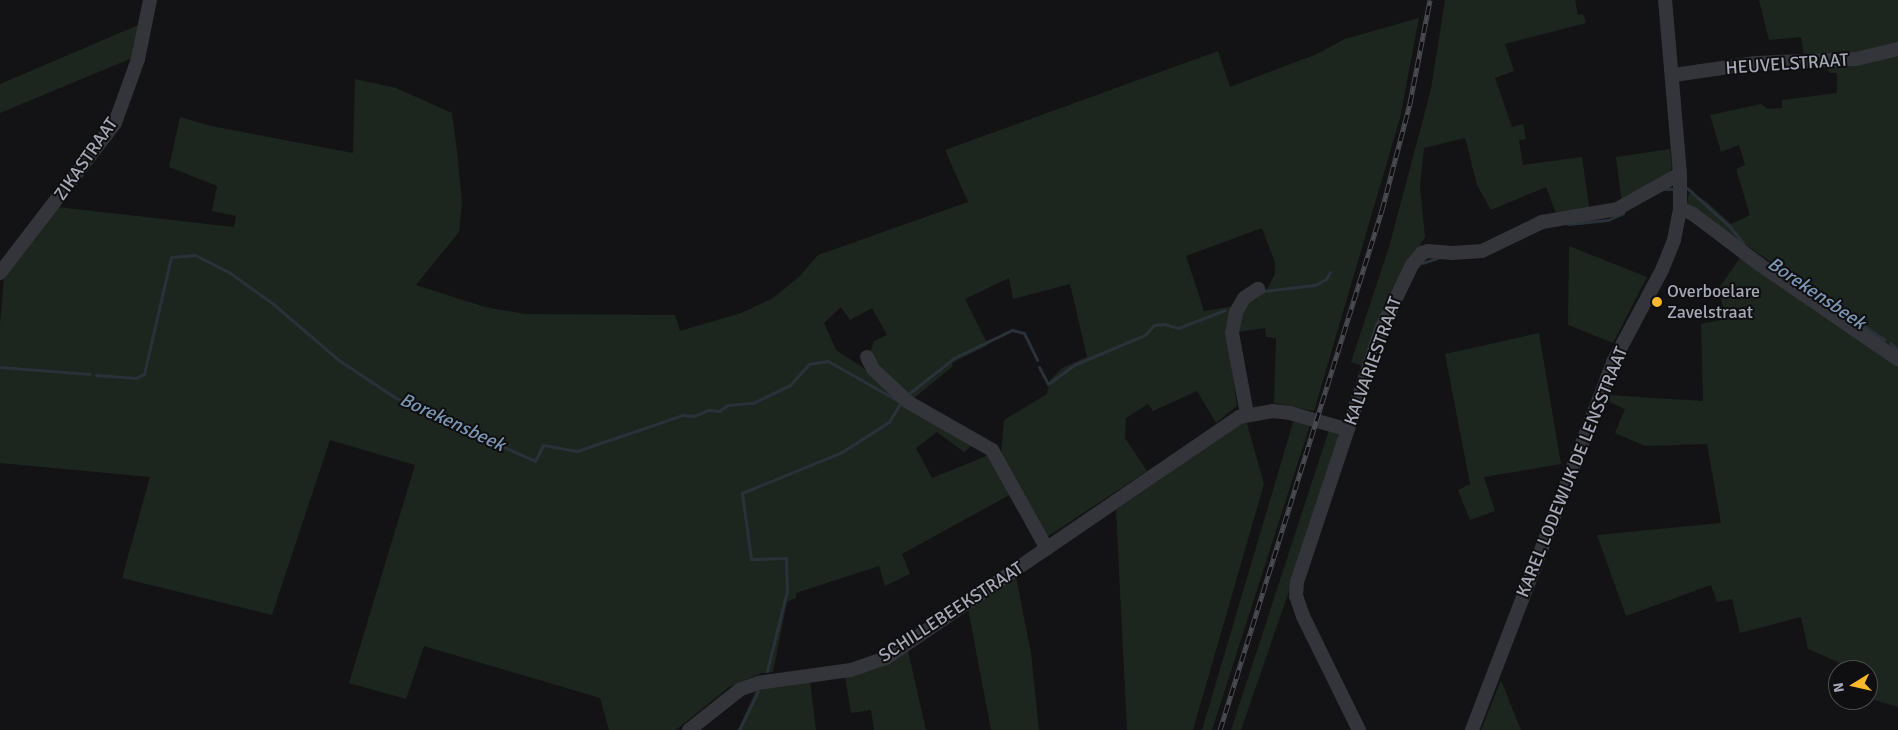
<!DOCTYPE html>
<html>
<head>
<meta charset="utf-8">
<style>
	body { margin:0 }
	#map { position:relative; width:1898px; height:730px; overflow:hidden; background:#131315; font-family:Signika,sans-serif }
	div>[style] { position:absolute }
	.green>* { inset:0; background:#1d251f }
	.stream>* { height:3px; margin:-1.5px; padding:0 1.5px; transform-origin:1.5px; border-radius:1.5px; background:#293239 }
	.minor>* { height:14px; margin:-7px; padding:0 7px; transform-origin:7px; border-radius:7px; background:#34353a }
	.rail>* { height:5px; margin-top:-2.5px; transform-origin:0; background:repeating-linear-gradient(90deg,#0f0e10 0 9px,#494b51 0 18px); box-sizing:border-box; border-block:1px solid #494b51 }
	.dots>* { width:14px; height:14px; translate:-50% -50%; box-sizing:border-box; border:2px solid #0f0e10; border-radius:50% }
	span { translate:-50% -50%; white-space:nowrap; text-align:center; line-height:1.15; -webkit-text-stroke:4px #0f0e10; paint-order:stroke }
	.street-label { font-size:18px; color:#a5a9b6 }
	.poi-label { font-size:18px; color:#a5a9b6 }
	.left { translate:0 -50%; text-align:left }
	.water-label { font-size:19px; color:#7a96b3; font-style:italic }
	.north { position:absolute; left:1828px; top:660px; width:50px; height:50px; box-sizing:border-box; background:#0f0e10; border:1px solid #4b4c52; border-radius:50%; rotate:261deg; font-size:14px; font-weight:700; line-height:20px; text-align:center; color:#a5a9b6 }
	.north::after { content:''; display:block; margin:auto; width:18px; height:22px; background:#f8b928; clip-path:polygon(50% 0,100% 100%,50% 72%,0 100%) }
</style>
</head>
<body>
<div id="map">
	<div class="green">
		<i style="clip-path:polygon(1445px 0,1575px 0,1578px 15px,1583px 14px,1586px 23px,1505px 44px,1514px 71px,1495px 78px,1512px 127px,1523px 124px,1526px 139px,1519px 140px,1523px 165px,1582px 157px,1590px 213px,1557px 216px,1546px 187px,1491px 210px,1477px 185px,1465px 138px,1424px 148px,1420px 186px,1425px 237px,1389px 296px,1363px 366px,1351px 362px,1389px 247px,1431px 89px)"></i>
		<i style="clip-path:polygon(1759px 0,1898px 0,1898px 350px,1687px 204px,1689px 193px,1706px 201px,1731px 224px,1750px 215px,1736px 169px,1745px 165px,1739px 145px,1721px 152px,1710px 115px,1761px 104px,1768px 109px,1782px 108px,1782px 100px,1837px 93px,1837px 73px,1830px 73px,1824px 66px,1805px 62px,1801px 37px,1769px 40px)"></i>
		<i style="clip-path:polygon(1419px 18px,1400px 118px,1314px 411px,1274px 403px,1276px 338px,1266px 337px,1265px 328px,1237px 332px,1242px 310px,1255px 295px,1267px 289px,1275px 274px,1275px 263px,1262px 228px,1186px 256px,1204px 311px,1235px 306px,1229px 347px,1237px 406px,1216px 423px,1197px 391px,1153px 411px,1148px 404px,1126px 418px,1125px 438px,1147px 471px,1047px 537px,1001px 455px,1004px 420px,1047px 394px,1050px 380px,1062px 368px,1087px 357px,1070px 284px,1013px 299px,1009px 278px,965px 299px,988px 345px,952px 363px,953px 366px,913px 399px,875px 363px,871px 350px,874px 341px,887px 335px,872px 308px,850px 320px,841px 307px,824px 323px,836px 350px,865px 369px,902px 403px,975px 443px,964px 452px,937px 432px,916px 448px,932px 478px,991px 454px,1013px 493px,902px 554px,910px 574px,885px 586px,879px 566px,796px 593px,796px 598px,787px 602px,773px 672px,761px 673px,729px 687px,676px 730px,609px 730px,600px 698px,424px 646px,406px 699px,349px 683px,415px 465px,330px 440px,272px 615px,122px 578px,150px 477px,0 463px,0 324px,4px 278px,57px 207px,234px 227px,236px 216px,212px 211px,217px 186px,169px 167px,180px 117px,211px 126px,353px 153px,355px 79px,396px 88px,452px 113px,457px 151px,462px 203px,459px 232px,416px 285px,485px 307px,525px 314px,675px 315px,680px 331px,741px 313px,773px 298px,799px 277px,818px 255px,968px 202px,945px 150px,1218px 51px,1230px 87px,1317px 54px,1345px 39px)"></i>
		<i style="clip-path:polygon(143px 23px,137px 56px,0 113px,0 84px)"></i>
		<i style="clip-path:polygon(1670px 149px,1672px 168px,1669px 173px,1622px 204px,1616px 157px)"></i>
		<i style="clip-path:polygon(1569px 246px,1647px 277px,1613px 343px,1568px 325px)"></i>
		<i style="clip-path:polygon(1740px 258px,1898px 366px,1898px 707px,1868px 698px,1868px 670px,1843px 670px,1845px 665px,1808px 649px,1801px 617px,1740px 633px,1732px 599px,1717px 602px,1711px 585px,1626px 616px,1597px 535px,1721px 523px,1707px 444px,1645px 446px,1615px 433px,1625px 409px,1607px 401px,1609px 395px,1703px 401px,1701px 324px,1725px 319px,1719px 288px)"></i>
		<i style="clip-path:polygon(1539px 333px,1561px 464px,1484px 477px,1495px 511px,1470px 520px,1458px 490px,1470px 484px,1445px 354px)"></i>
		<i style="clip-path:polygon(1294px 419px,1310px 425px,1212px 730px,1202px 730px)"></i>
		<i style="clip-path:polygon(1246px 420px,1264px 484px,1193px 730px,1127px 730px,1116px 510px)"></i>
		<i style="clip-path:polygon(1329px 430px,1337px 432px,1339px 438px,1288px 594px,1241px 730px,1231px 730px)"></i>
		<i style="clip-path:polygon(1016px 577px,1031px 653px,1039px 730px,991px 730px,968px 609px)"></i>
		<i style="clip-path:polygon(908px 651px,926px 730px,874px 730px,871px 710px,851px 713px,845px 677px,876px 669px)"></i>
		<i style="clip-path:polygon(1501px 680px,1512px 708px,1521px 730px,1481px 730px)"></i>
		<i style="clip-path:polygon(810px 681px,816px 730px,738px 730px,756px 690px)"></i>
	</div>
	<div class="stream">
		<i style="left:1687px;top:188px;width:58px;rotate:42.2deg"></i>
		<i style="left:1730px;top:227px;width:21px;rotate:51deg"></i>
		<i style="left:1665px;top:189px;width:7px"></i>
		<i style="left:1568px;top:224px;width:40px;rotate:-5.7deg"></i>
		<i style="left:1608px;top:220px;width:17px;rotate:-25deg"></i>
		<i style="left:1422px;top:263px;width:16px;rotate:-18deg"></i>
		<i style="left:1264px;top:291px;width:51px;rotate:-6.7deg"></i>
		<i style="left:1315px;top:285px;width:13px;rotate:-29deg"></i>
		<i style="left:1326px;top:279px;width:8px;rotate:-60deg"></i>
		<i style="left:1831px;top:305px;width:64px;rotate:32.9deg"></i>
		<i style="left:1890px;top:343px;width:11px;rotate:41deg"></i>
		<i style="left:0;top:367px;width:90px;rotate:4.4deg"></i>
		<i style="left:1039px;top:367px;width:19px;rotate:62deg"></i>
		<i style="left:1048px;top:384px;width:34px;rotate:-36deg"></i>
		<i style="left:1076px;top:364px;width:75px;rotate:-22.8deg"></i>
		<i style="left:1145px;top:335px;width:13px;rotate:-48deg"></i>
		<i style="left:1154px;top:325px;width:10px;rotate:-6deg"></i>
		<i style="left:1164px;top:324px;width:15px;rotate:16deg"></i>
		<i style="left:1178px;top:328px;width:50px;rotate:-21deg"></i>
		<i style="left:96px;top:375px;width:40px;rotate:4.3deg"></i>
		<i style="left:136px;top:378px;width:9px;rotate:-27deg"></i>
		<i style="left:144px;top:374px;width:120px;rotate:-77deg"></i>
		<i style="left:171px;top:257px;width:24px;rotate:-5deg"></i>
		<i style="left:195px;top:255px;width:39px;rotate:27deg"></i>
		<i style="left:230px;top:273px;width:52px;rotate:35.5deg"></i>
		<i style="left:272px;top:303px;width:89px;rotate:40.5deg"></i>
		<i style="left:340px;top:361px;width:67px;rotate:33.5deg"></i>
		<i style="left:396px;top:398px;width:153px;rotate:24.4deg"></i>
		<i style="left:535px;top:461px;width:18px;rotate:-63deg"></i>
		<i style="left:543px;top:445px;width:35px;rotate:10deg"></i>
		<i style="left:577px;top:451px;width:112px;rotate:-18.8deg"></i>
		<i style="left:683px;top:415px;width:11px;rotate:5deg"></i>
		<i style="left:694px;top:416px;width:15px;rotate:-23deg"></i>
		<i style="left:708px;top:410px;width:11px;rotate:5deg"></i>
		<i style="left:719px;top:411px;width:11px;rotate:-34deg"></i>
		<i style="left:728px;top:405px;width:25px;rotate:-5deg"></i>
		<i style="left:753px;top:403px;width:41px;rotate:-25.9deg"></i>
		<i style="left:790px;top:385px;width:28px;rotate:-48deg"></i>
		<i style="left:809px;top:364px;width:19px;rotate:-9deg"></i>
		<i style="left:828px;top:361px;width:85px;rotate:29.6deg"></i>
		<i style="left:907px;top:395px;width:60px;rotate:-38.2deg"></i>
		<i style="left:954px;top:358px;width:64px;rotate:-25.8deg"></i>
		<i style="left:1012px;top:330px;width:12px;rotate:14deg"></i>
		<i style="left:1024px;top:333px;width:30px;rotate:64deg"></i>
		<i style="left:767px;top:671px;width:82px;rotate:-76deg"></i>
		<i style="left:787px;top:591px;width:33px;rotate:-92deg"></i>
		<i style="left:786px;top:558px;width:35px;rotate:178deg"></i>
		<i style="left:751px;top:559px;width:67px;rotate:-97.8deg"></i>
		<i style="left:742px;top:493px;width:108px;rotate:-22.3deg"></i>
		<i style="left:842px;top:452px;width:56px;rotate:-32.6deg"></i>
		<i style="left:889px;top:422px;width:21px;rotate:-59deg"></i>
		<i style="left:739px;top:730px;width:43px;rotate:-64deg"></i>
	</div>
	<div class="minor">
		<i style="left:1674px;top:75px;width:83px;rotate:-8.3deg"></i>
		<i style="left:1756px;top:63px;width:100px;rotate:-2.3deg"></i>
		<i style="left:1856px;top:59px;width:43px;rotate:-13.4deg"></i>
		<i style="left:1680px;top:208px;width:14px;rotate:25deg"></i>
		<i style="left:1693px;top:214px;width:83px;rotate:37.1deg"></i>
		<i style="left:1759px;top:264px;width:168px;rotate:34.4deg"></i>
		<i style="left:0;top:273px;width:189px;rotate:-52.5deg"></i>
		<i style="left:115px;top:123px;width:68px;rotate:-70.2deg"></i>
		<i style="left:138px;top:59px;width:60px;rotate:-78.5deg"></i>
		<i style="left:867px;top:357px;width:13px;rotate:63deg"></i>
		<i style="left:873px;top:369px;width:48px;rotate:43.3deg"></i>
		<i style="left:908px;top:402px;width:97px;rotate:29.7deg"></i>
		<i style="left:992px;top:450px;width:113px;rotate:60.9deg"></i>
		<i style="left:1247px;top:414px;width:82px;rotate:-100.5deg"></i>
		<i style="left:1232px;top:333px;width:21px;rotate:-79deg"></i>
		<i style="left:1236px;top:312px;width:16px;rotate:-60deg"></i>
		<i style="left:1244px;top:298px;width:17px;rotate:-33deg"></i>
		<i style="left:689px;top:730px;width:66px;rotate:-38.3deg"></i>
		<i style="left:741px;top:689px;width:18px;rotate:-19deg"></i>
		<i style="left:758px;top:683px;width:94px;rotate:-8deg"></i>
		<i style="left:851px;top:670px;width:37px;rotate:-19deg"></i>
		<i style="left:886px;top:658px;width:427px;rotate:-34.3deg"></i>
		<i style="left:1239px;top:417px;width:34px;rotate:-10deg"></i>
		<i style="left:1272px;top:411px;width:18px;rotate:6deg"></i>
		<i style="left:1290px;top:413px;width:60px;rotate:16.3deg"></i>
		<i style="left:1359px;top:730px;width:127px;rotate:-116.2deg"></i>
		<i style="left:1303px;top:616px;width:21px;rotate:-109deg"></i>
		<i style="left:1296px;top:596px;width:14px;rotate:-86deg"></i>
		<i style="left:1297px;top:582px;width:269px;rotate:-71.6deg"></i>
		<i style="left:1382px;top:327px;width:69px;rotate:-64.2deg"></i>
		<i style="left:1412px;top:265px;width:16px;rotate:-50deg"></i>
		<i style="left:1422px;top:253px;width:6px;rotate:-18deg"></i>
		<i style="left:1428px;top:251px;width:24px;rotate:5deg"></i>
		<i style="left:1452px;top:253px;width:30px;rotate:-4deg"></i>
		<i style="left:1482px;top:251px;width:67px;rotate:-25.8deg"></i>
		<i style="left:1542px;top:222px;width:76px;rotate:-9.8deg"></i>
		<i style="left:1617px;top:209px;width:72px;rotate:-29.1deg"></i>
		<i style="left:1472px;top:730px;width:394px;rotate:-69deg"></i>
		<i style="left:1613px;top:362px;width:104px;rotate:-62deg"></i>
		<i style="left:1662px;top:270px;width:32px;rotate:-68deg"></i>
		<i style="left:1674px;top:240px;width:33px;rotate:-79deg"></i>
		<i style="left:1680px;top:208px;width:34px;rotate:-90deg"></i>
		<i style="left:1680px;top:174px;width:175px;rotate:-94.9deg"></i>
	</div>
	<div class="rail">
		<i style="left:1220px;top:730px;width:545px;rotate:-72.7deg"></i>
		<i style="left:1382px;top:210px;width:111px;rotate:-75.3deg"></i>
		<i style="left:1410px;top:103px;width:105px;rotate:-79deg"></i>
	</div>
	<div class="dots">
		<i style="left:1657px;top:302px;background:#f8b928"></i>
	</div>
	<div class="street-label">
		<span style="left:1787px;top:64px;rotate:-4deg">HEUVELSTRAAT</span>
		<span style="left:86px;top:159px;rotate:-55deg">ZIKASTRAAT</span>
		<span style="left:1373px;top:361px;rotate:-70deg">KALVARIESTRAAT</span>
		<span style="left:1572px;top:472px;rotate:-68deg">KAREL LODEWIJK DE LENSSTRAAT</span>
		<span style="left:951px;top:612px;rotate:-33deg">SCHILLEBEEKSTRAAT</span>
	</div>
	<div class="poi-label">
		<span class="left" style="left:1667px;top:302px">Overboelare<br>Zavelstraat</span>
	</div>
	<div class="water-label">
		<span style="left:1816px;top:294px;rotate:34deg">Borekensbeek</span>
		<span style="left:452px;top:423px;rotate:25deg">Borekensbeek</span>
	</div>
	<div class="north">N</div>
</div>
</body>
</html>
